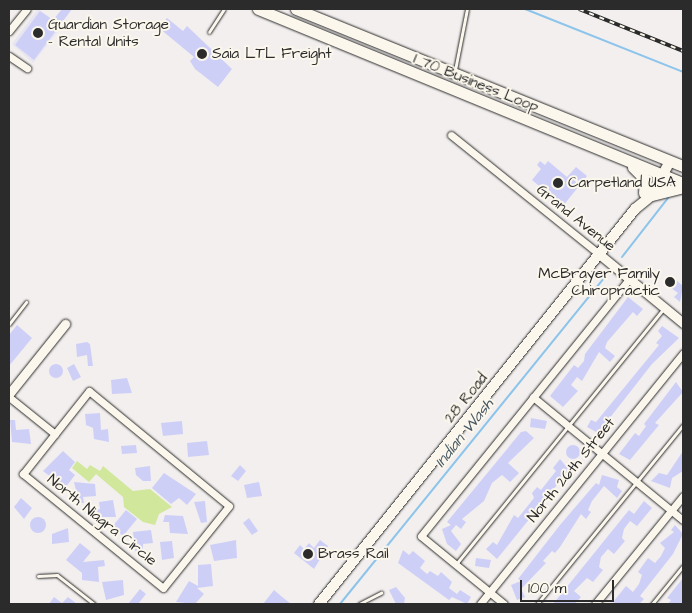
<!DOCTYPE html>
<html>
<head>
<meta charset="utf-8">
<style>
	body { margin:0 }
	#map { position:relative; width:692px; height:613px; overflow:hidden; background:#f2efee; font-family:"Architects Daughter",sans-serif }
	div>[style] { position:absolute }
	.built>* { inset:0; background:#e7e5f1 }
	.green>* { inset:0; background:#d1e79c }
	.stream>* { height:2px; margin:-1px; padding:0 1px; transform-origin:1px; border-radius:1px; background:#8cc4eb }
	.building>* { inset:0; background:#cecff7 }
	.round { border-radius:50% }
	.roads { filter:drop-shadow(0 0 1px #2b2b2b) drop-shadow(0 0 1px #2b2b2b) }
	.service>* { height:3px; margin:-1.5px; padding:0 1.5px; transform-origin:1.5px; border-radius:1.5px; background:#fbf7ec }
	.minor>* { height:7px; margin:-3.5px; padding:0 3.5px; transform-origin:3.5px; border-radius:3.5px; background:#fbf7ec }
	.tertiary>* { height:9px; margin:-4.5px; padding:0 4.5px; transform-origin:4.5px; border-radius:4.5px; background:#fbf7ec }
	.secondary>* { height:10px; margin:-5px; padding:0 5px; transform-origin:5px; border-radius:5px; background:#fbf7ec }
	.primary>* { height:11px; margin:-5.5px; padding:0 5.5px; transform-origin:5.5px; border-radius:5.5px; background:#fbf7ec }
	.rail>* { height:4px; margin-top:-2px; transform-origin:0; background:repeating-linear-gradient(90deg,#fbf7ec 0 5.5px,#2b2b2b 0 11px); box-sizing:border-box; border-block:1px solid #2b2b2b }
	.dots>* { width:14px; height:14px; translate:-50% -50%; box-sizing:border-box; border:2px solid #fbf7ec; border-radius:50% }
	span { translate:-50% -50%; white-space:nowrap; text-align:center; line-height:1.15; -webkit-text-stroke:4px #fbf7ec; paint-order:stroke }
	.poi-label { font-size:15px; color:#2b2b2b }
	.left { translate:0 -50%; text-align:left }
	.right { translate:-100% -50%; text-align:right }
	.street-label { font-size:15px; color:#2b2b2b }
	.water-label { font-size:16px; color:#485965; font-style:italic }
	.frame { position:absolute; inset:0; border:10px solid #2b2b2b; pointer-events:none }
	.scale { position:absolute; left:520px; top:580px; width:94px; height:22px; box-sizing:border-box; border:2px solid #2b2b2b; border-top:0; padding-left:6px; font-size:15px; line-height:18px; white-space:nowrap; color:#2b2b2b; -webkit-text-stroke:4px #fbf7ec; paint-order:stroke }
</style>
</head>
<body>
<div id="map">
	<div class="built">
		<i style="clip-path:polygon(38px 9px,62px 26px,33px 63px,12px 44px)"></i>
	</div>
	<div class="green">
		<i style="clip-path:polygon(77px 461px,87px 469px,90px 465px,100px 471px,103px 466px,133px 491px,150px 489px,172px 507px,159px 514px,155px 525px,143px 522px,124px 507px,123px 497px,96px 474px,89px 482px,72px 468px)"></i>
	</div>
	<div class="stream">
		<i style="left:525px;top:9px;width:170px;rotate:21.7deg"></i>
		<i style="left:622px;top:257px;width:75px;rotate:-52.1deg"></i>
		<i style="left:340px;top:604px;width:422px;rotate:-51deg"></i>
	</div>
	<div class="building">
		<i style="clip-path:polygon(62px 9px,72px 9px,34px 60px,15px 45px,40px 11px,53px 20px)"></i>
		<i style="clip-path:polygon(167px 18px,183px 31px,187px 26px,232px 69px,218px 87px,195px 69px,190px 61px,194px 57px,159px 28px)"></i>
		<i style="clip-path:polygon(540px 161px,545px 165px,548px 161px,567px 177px,576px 167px,587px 176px,563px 206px,532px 180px,541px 169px,537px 165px)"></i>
		<i style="clip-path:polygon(670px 275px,683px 286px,680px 302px,674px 297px,678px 293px,664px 283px)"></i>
		<i style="clip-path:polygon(628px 297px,643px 309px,637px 316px,633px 312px,607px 342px,605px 348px,615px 356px,610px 362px,599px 352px,582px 381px,577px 377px,571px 385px,578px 391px,563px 407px,550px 396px,574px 365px,578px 368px,584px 361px,585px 354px)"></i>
		<i style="clip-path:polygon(17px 325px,32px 338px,9px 366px,9px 335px)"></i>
		<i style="clip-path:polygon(662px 326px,679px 338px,652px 364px,598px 433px,587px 427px,591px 420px,596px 422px,659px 345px,656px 343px,662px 336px,658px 331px)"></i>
		<i style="clip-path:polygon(87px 342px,90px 344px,93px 366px,88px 366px,87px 355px,77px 357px,76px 344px)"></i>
		<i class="round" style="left:49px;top:364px;width:14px;height:14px"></i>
		<i style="clip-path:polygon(74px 364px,81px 377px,73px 381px,67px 368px)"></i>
		<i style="clip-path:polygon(127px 378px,132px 393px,112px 394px,111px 380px)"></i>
		<i style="clip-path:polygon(676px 382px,683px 392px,655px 423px,659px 425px,630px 460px,619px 454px,635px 433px,639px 436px,646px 426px,644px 424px)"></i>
		<i style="clip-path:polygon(100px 413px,101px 430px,108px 429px,109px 442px,94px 439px,93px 428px,86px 425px,85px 414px)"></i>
		<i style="clip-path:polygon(531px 418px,547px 421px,545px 429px,530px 427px)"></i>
		<i style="clip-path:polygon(10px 420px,15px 420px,16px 430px,29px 429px,31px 444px,12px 442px)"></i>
		<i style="clip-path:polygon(182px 421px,183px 434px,163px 436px,161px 423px)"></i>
		<i style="clip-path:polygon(526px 431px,534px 438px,508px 463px,519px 473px,510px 482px,502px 475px,492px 483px,484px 501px,462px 519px,466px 522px,461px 529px,456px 525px,451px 531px,461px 544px,456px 551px,447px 544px,442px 529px,451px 525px,447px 522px,521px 432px)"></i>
		<i style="clip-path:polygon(207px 441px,209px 455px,188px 457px,187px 443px)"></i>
		<i style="clip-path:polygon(136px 445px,137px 453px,122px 454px,121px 446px)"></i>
		<i class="round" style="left:566px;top:445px;width:14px;height:14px"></i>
		<i style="clip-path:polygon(63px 451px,75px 462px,69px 470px,75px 475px,62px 492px,58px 489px,61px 485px,43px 471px)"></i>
		<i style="clip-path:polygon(683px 451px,683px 471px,672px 478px,670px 488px,651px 481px,659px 473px,667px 475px)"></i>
		<i style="clip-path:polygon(560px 459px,569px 470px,497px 559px,486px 549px,493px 542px,497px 545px,514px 515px,518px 518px,534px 498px,532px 493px,537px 487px,541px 490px,556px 471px,553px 468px)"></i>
		<i style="clip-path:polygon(240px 465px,246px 471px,238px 481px,231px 476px)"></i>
		<i style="clip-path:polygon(150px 466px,151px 481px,143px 481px,136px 475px,135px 468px)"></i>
		<i style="clip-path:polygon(164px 473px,196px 494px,187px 505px,179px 498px,171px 504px,152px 488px)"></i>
		<i style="clip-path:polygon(602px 475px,619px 480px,617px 487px,622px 491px,617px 498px,604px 486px,592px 501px,588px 510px,591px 512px,586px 519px,581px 514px,560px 547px,555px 553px,552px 551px,543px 561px,546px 563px,521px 589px,525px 597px,517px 600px,511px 585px,521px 581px,518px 579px,560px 525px,596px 483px,599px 485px)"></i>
		<i style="clip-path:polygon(74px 482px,95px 484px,96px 496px,83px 497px,84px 503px,79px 503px)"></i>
		<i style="clip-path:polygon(259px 482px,262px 496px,247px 498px,244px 485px)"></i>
		<i style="clip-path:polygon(21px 498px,32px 508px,24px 519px,14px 507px)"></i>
		<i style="clip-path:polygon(113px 500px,116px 517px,94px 517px,93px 510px,100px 509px,99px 502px)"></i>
		<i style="clip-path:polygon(205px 501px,207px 522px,201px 523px,194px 502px)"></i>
		<i style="clip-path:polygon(644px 501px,652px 508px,637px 526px,630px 521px,624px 529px,622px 538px,625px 541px,614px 554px,608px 549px,601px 557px,599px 567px,603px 570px,593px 582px,587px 578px,574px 591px,581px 597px,575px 604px,553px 604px,629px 510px,634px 514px)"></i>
		<i style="clip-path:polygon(126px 510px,137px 519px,123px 536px,112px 527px)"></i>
		<i style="clip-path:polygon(165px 515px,183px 516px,188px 534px,170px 533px,169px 522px,163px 522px)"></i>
		<i class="round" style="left:30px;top:517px;width:16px;height:16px"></i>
		<i style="clip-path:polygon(249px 518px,258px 531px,252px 535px,243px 523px)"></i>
		<i style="clip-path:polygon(675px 525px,683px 534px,673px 554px,640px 596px,644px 599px,639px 604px,617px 604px,613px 602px,626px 586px,633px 592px,639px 584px,642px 575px,638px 572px,648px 558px,655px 563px,661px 556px,665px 548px,660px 543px,674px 532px,671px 530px)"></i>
		<i style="clip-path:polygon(68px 528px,69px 542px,52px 544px,52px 534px)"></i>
		<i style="clip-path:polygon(151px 530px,153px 543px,143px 544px,143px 550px,135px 551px,133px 532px)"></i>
		<i style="clip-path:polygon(236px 540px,237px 558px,214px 561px,210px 545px)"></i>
		<i style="clip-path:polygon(320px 540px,328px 546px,314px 569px,294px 553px,300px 545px,304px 549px,309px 543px,314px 548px)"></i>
		<i style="clip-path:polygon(172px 541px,174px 558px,162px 560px,160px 542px)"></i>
		<i style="clip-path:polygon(80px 543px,91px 552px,83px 562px,104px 560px,105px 566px,98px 567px,99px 582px,82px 580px,82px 573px,66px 560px)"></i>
		<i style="clip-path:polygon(403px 550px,409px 555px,413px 551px,425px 561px,420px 568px,427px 574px,430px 571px,438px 576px,441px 572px,452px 582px,449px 588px,457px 594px,460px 590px,471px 597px,467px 604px,452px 597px,449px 600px,398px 563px)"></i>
		<i style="clip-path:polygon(476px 558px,491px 560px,489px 568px,475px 566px)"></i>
		<i style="clip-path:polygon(211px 564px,213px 586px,197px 588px,204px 594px,195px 604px,176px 602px,189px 581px,198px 586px,198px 565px)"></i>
		<i style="clip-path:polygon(683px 578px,683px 604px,668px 604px,671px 600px,667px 598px)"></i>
		<i style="clip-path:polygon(123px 580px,124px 595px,106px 600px,102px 582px)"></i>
		<i style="clip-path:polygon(396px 587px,405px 598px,404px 604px,396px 604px,389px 590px)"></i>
		<i style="clip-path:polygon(140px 589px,146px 594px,138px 604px,128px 604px)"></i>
		<i style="clip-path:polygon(274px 590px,281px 596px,291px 604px,263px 604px)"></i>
		<i style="clip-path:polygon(54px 597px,62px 603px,68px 597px,77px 604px,49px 604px)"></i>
	</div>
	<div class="roads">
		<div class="service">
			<i style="left:209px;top:32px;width:27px;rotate:-57deg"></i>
			<i style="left:455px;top:70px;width:62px;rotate:-78.9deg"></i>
			<i style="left:9px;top:324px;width:28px;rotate:-52deg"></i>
			<i style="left:456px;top:564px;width:328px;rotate:-50.9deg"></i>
			<i style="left:38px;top:576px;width:19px;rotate:-3deg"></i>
			<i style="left:57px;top:575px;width:47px;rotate:38.1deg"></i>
			<i style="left:359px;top:604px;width:25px;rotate:-27deg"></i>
			<i style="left:537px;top:604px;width:231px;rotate:-50.8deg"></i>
			<i style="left:652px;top:604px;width:49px;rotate:-50.8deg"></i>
		</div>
		<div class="minor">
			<i style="left:9px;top:31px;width:28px;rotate:-51deg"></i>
			<i style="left:9px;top:56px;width:22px;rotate:34deg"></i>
			<i style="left:451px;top:135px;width:190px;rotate:38.8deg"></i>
			<i style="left:89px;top:391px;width:181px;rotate:39.4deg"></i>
			<i style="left:229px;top:506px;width:105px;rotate:128.8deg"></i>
			<i style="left:163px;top:588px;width:181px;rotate:-140.8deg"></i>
			<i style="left:23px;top:474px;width:106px;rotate:-51.5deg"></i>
			<i style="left:9px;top:397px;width:59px;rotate:38.8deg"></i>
			<i style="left:533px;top:397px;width:194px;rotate:39.4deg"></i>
			<i style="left:480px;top:604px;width:323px;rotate:-51deg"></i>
			<i style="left:504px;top:604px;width:107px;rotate:-140.7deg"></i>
			<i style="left:421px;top:536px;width:331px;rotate:-51deg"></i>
			<i style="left:595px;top:604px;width:139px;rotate:-50.8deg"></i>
		</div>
		<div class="tertiary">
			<i style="left:599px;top:254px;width:109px;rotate:39.4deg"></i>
			<i style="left:9px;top:394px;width:90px;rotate:-51.3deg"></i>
		</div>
		<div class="secondary">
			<i style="left:319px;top:604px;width:506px;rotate:-51.34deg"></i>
			<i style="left:635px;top:209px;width:22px;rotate:-39deg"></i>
			<i style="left:652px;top:195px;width:38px;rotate:-62deg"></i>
		</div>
		<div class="primary">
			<i style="left:258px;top:9px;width:459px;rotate:22.3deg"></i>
			<i style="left:296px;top:9px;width:418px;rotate:22.1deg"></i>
			<i style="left:633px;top:167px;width:17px;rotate:45deg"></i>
			<i style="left:645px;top:179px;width:14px;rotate:94deg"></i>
			<i style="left:652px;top:195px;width:32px;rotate:-14deg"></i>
		</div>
	</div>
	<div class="rail">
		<i style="left:579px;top:9px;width:112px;rotate:22deg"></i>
	</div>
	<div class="dots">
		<i style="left:38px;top:33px;background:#2b2b2b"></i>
		<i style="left:202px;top:54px;background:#2b2b2b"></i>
		<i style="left:558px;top:183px;background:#2b2b2b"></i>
		<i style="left:670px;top:282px;background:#2b2b2b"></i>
		<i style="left:308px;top:554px;background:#2b2b2b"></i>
	</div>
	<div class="poi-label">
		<span class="left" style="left:48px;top:33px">Guardian Storage<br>- Rental Units</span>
		<span class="left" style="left:212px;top:54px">Saia LTL Freight</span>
		<span class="left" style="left:568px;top:183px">Carpetland USA</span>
		<span class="right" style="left:660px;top:282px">McBrayer Family<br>Chiropractic</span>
		<span class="left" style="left:318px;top:554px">Brass Rail</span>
	</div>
	<div class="street-label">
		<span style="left:476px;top:83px;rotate:22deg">I 70 Business Loop</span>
		<span style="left:576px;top:218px;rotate:39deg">Grand Avenue</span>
		<span style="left:466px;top:398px;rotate:-51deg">28 Road</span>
		<span style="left:571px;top:470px;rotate:-51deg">North 26th Street</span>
		<span style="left:102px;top:520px;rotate:39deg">North Niagra Circle</span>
	</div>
	<div class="water-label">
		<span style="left:464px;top:433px;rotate:-51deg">Indian Wash</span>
	</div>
	<div class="frame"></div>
	<div class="scale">100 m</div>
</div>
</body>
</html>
